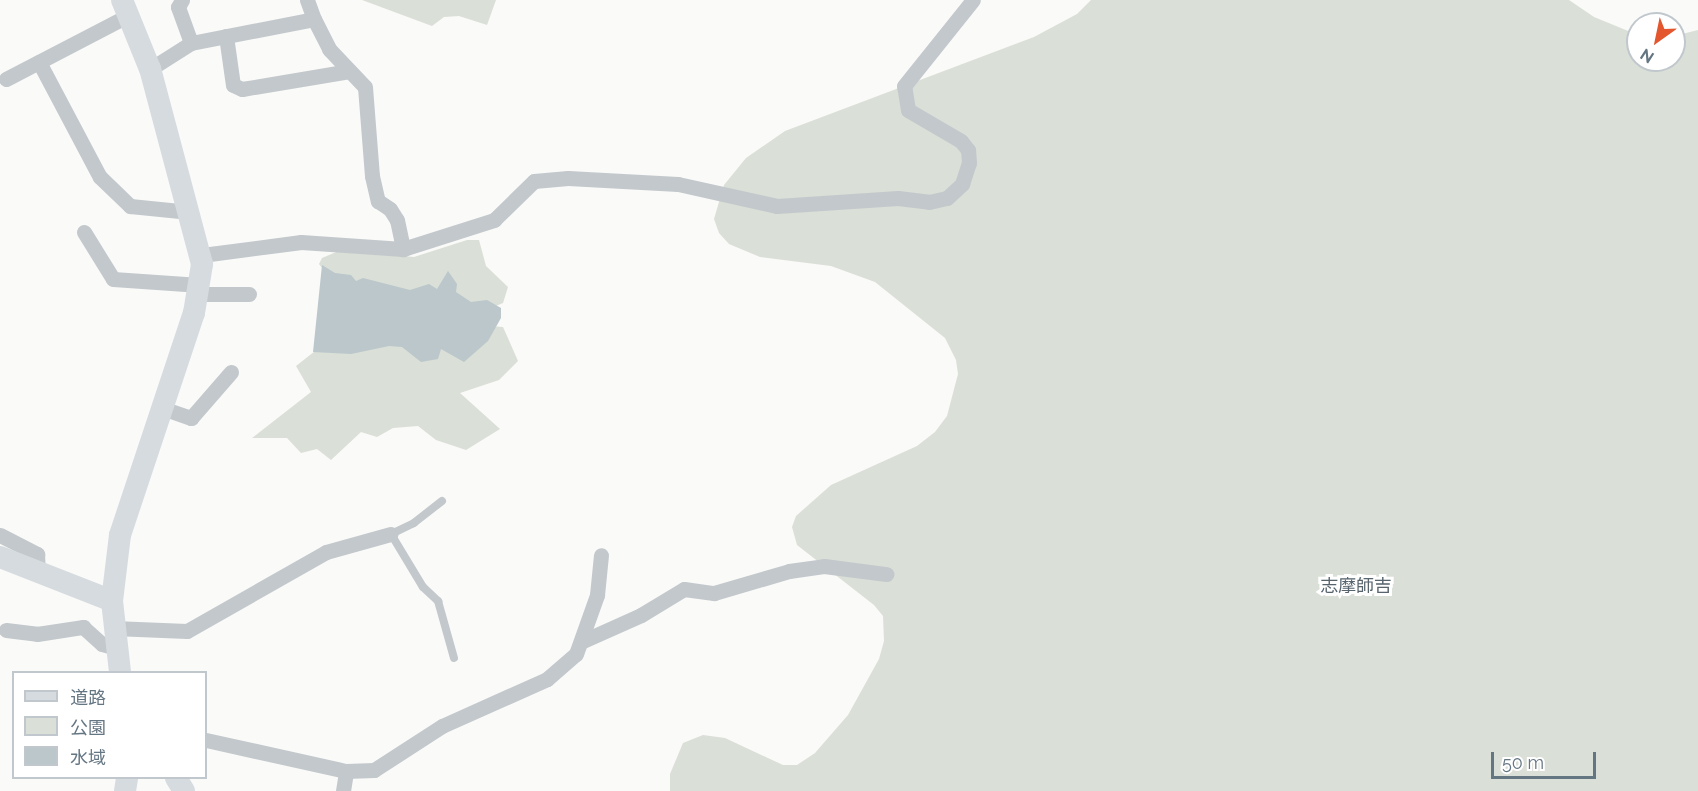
<!DOCTYPE html>
<html>
<head>
<meta charset="utf-8">
<style>
	body { margin:0 }
	#map { position:relative; width:1698px; height:791px; overflow:hidden; background:#fafaf8; font-family:Raleway,"Noto Sans JP",sans-serif }
	div>[style] { position:absolute }
	.green>* { inset:0; background:#dadfd7 }
	.water>* { inset:0; background:#bbc7cb }
	.lane>* { height:8px; margin:-4px; padding:0 4px; transform-origin:4px; border-radius:4px; background:#c3c8cc }
	.street>* { height:15px; margin:-7.5px; padding:0 7.5px; transform-origin:7.5px; border-radius:7.5px; background:#c3c8cc }
	.secondary>* { height:22px; margin:-11px; padding:0 11px; transform-origin:11px; border-radius:11px; background:#d6dbdf }
	span { translate:-50% -50%; white-space:nowrap; text-align:center; line-height:1.15; -webkit-text-stroke:6px #fff; paint-order:stroke }
	.quarter-label { font-size:18px; color:#57646e }
	.legend { position:absolute; left:12px; top:671px; width:195px; height:108px; box-sizing:border-box; background:#fff; border:2px solid #c1c8cd; margin:0; padding:8px 10px; list-style:none; font-size:18px; color:#657683 }
	.legend li { display:flex; align-items:center; gap:12px; height:30px }
	.legend b { width:30px; border:2px solid #c1c8cd }
	.north { position:absolute; left:1626px; top:12px; width:60px; height:60px; box-sizing:border-box; background:#fff; border:2px solid #c1c8cd; border-radius:50%; rotate:213deg; font-size:16px; font-weight:700; line-height:24px; text-align:center; color:#657683 }
	.north::after { content:''; display:block; margin:auto; width:21px; height:27px; background:#e4572e; clip-path:polygon(50% 0,100% 100%,50% 72%,0 100%) }
	.scale { position:absolute; left:1491px; top:752px; width:105px; height:27px; box-sizing:border-box; border:3px solid #657683; border-top:0; padding-left:8px; font-size:18px; line-height:21px; white-space:nowrap; color:#657683; -webkit-text-stroke:4px #fff; paint-order:stroke }
</style>
</head>
<body>
<div id="map">
	<div class="green">
		<i style="clip-path:polygon(362px 0,496px 0,487px 25px,459px 16px,444px 17px,432px 26px)"></i>
		<i style="clip-path:polygon(1091px 0,1569px 0,1594px 17px,1638px 35px,1638px 60px,1674px 60px,1674px 36px,1698px 30px,1698px 791px,670px 791px,670px 774px,683px 743px,703px 735px,725px 738px,783px 765px,797px 765px,815px 753px,848px 715px,879px 659px,884px 641px,883px 616px,874px 605px,797px 545px,792px 527px,796px 516px,831px 485px,917px 446px,935px 432px,947px 416px,958px 374px,956px 360px,945px 338px,875px 282px,831px 266px,760px 257px,729px 244px,719px 233px,714px 219px,724px 185px,746px 158px,785px 131px,1034px 37px,1077px 14px)"></i>
		<i style="clip-path:polygon(467px 240px,479px 240px,486px 266px,508px 287px,503px 303px,491px 308px,436px 293px,383px 290px,326px 273px,319px 264px,322px 258px,341px 250px,414px 257px)"></i>
		<i style="clip-path:polygon(489px 326px,503px 327px,518px 361px,499px 380px,460px 393px,500px 429px,466px 450px,436px 440px,418px 426px,393px 428px,377px 437px,361px 432px,331px 460px,317px 449px,301px 453px,287px 438px,252px 438px,311px 392px,296px 366px,324px 344px)"></i>
	</div>
	<div class="water">
		<i style="clip-path:polygon(322px 265px,335px 273px,351px 275px,356px 281px,363px 278px,410px 290px,429px 284px,437px 289px,448px 271px,457px 284px,456px 292px,471px 302px,487px 300px,501px 308px,501px 318px,488px 341px,464px 362px,441px 349px,438px 359px,421px 362px,402px 347px,389px 346px,351px 354px,313px 352px)"></i>
	</div>
	<div class="lane">
		<i style="left:442px;top:501px;width:36px;rotate:142deg"></i>
		<i style="left:414px;top:523px;width:25px;rotate:154deg"></i>
		<i style="left:391px;top:534px;width:62px;rotate:58.9deg"></i>
		<i style="left:423px;top:587px;width:21px;rotate:43deg"></i>
		<i style="left:438px;top:601px;width:59px;rotate:74.3deg"></i>
	</div>
	<div class="street">
		<i style="left:182px;top:0;width:8px;rotate:120deg"></i>
		<i style="left:178px;top:7px;width:38px;rotate:70deg"></i>
		<i style="left:307px;top:0;width:20px;rotate:70deg"></i>
		<i style="left:226px;top:36px;width:49px;rotate:81.9deg"></i>
		<i style="left:233px;top:85px;width:10px;rotate:24deg"></i>
		<i style="left:242px;top:89px;width:109px;rotate:-9.5deg"></i>
		<i style="left:39px;top:62px;width:130px;rotate:62.1deg"></i>
		<i style="left:100px;top:177px;width:42px;rotate:44deg"></i>
		<i style="left:130px;top:206px;width:60px;rotate:5.7deg"></i>
		<i style="left:150px;top:69px;width:49px;rotate:-32.4deg"></i>
		<i style="left:191px;top:43px;width:125px;rotate:-11deg"></i>
		<i style="left:314px;top:19px;width:34px;rotate:63deg"></i>
		<i style="left:329px;top:49px;width:52px;rotate:46.5deg"></i>
		<i style="left:365px;top:87px;width:89px;rotate:85.5deg"></i>
		<i style="left:372px;top:176px;width:26px;rotate:77deg"></i>
		<i style="left:378px;top:201px;width:14px;rotate:34deg"></i>
		<i style="left:390px;top:209px;width:13px;rotate:58deg"></i>
		<i style="left:397px;top:220px;width:30px;rotate:78deg"></i>
		<i style="left:6px;top:79px;width:139px;rotate:-27.5deg"></i>
		<i style="left:84px;top:232px;width:55px;rotate:58.3deg"></i>
		<i style="left:113px;top:279px;width:87px;rotate:3.9deg"></i>
		<i style="left:202px;top:255px;width:100px;rotate:-7.5deg"></i>
		<i style="left:301px;top:242px;width:102px;rotate:3.9deg"></i>
		<i style="left:403px;top:249px;width:96px;rotate:-17.7deg"></i>
		<i style="left:494px;top:220px;width:56px;rotate:-44.3deg"></i>
		<i style="left:534px;top:181px;width:34px;rotate:-5deg"></i>
		<i style="left:568px;top:178px;width:110px;rotate:3.1deg"></i>
		<i style="left:678px;top:184px;width:101px;rotate:12.5deg"></i>
		<i style="left:777px;top:206px;width:121px;rotate:-3.8deg"></i>
		<i style="left:898px;top:198px;width:31px;rotate:7deg"></i>
		<i style="left:929px;top:202px;width:18px;rotate:-13deg"></i>
		<i style="left:947px;top:198px;width:21px;rotate:-43deg"></i>
		<i style="left:962px;top:184px;width:22px;rotate:-72deg"></i>
		<i style="left:969px;top:163px;width:13px;rotate:-94deg"></i>
		<i style="left:968px;top:150px;width:11px;rotate:-128deg"></i>
		<i style="left:961px;top:141px;width:61px;rotate:-149.7deg"></i>
		<i style="left:908px;top:110px;width:24px;rotate:-99deg"></i>
		<i style="left:904px;top:86px;width:110px;rotate:-51.3deg"></i>
		<i style="left:199px;top:294px;width:50px"></i>
		<i style="left:162px;top:408px;width:31px;rotate:19deg"></i>
		<i style="left:191px;top:418px;width:61px;rotate:-49deg"></i>
		<i style="left:0;top:535px;width:42px;rotate:27.2deg"></i>
		<i style="left:37px;top:554px;width:18px;rotate:87deg"></i>
		<i style="left:113px;top:628px;width:74px;rotate:2.3deg"></i>
		<i style="left:187px;top:631px;width:160px;rotate:-29.6deg"></i>
		<i style="left:326px;top:552px;width:67px;rotate:-15.5deg"></i>
		<i style="left:6px;top:630px;width:31px;rotate:7deg"></i>
		<i style="left:37px;top:634px;width:47px;rotate:-8.7deg"></i>
		<i style="left:83px;top:627px;width:25px;rotate:42deg"></i>
		<i style="left:102px;top:644px;width:15px;rotate:16deg"></i>
		<i style="left:583px;top:641px;width:64px;rotate:-24.1deg"></i>
		<i style="left:641px;top:615px;width:50px;rotate:-31.2deg"></i>
		<i style="left:684px;top:589px;width:30px;rotate:8deg"></i>
		<i style="left:714px;top:593px;width:78px;rotate:-16.3deg"></i>
		<i style="left:789px;top:571px;width:35px;rotate:-8deg"></i>
		<i style="left:824px;top:566px;width:63px;rotate:7.4deg"></i>
		<i style="left:206px;top:740px;width:143px;rotate:12.5deg"></i>
		<i style="left:346px;top:771px;width:28px;rotate:-2deg"></i>
		<i style="left:374px;top:770px;width:81px;rotate:-32.9deg"></i>
		<i style="left:442px;top:726px;width:115px;rotate:-24.1deg"></i>
		<i style="left:547px;top:679px;width:38px;rotate:-41deg"></i>
		<i style="left:576px;top:654px;width:63px;rotate:-70.4deg"></i>
		<i style="left:597px;top:595px;width:40px;rotate:-84.3deg"></i>
		<i style="left:343px;top:791px;width:20px;rotate:-81deg"></i>
	</div>
	<div class="secondary">
		<i style="left:0;top:557px;width:120px;rotate:21.4deg"></i>
		<i style="left:120px;top:672px;width:71px;rotate:-96.4deg"></i>
		<i style="left:112px;top:601px;width:66px;rotate:-83.1deg"></i>
		<i style="left:120px;top:535px;width:234px;rotate:-71.6deg"></i>
		<i style="left:194px;top:313px;width:50px;rotate:-80.7deg"></i>
		<i style="left:202px;top:264px;width:202px;rotate:-104.9deg"></i>
		<i style="left:150px;top:69px;width:74px;rotate:-112.1deg"></i>
		<i style="left:176px;top:778px;width:15px;rotate:58deg"></i>
		<i style="left:125px;top:791px;width:13px;rotate:-81deg"></i>
	</div>
	<div class="quarter-label">
		<span style="left:1356px;top:586px">志摩師吉</span>
	</div>
	<ul class="legend">
	<li><b style="height:8px;background:#d6dbdf"></b>道路</li>
	<li><b style="height:16px;background:#dadfd7"></b>公園</li>
	<li><b style="height:16px;background:#bbc7cb"></b>水域</li>
	</ul>
	<div class="north">N</div>
	<div class="scale">50 m</div>
</div>
</body>
</html>
